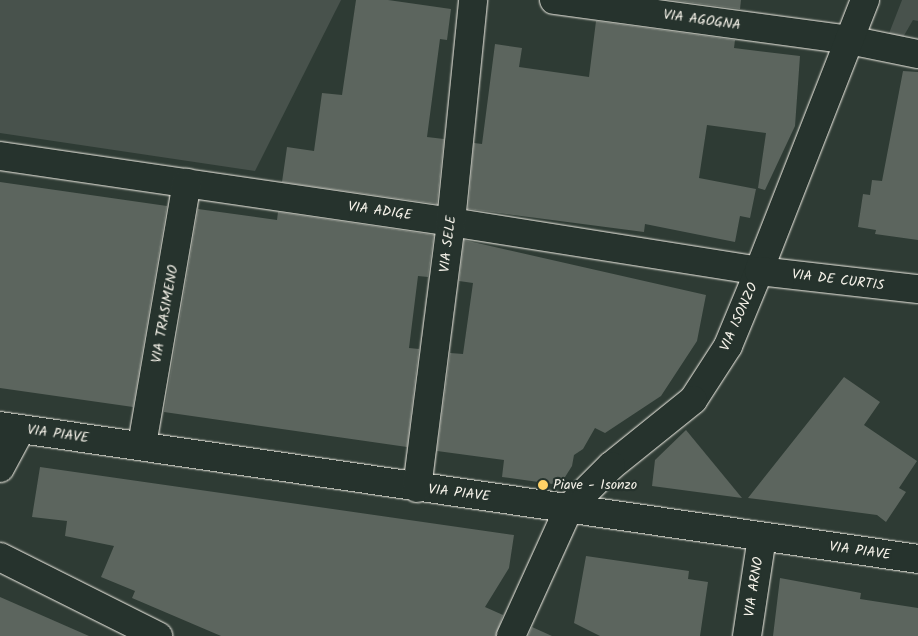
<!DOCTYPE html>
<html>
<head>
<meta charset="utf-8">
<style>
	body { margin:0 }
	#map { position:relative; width:918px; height:636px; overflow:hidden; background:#2e3b34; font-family:Kalam,sans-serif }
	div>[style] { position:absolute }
	.green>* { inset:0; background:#48524c }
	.building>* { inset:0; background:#5c655e }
	.roads { filter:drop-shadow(0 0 1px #f4f1e8) drop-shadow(0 0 1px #f4f1e8) }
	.minor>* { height:28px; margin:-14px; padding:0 14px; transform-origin:14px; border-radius:14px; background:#26332d }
	.tertiary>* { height:28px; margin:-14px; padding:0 14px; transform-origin:14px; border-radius:14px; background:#26332d }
	.dots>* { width:14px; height:14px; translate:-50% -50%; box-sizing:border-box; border:2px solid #26332d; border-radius:50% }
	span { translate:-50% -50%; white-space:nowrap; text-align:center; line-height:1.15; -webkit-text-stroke:4.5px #26332d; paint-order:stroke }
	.street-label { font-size:14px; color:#f4f1e8 }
	.poi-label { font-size:14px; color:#f4f1e8 }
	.left { translate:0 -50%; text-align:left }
</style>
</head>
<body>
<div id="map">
	<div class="green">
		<i style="clip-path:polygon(0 0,341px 0,255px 171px,0 133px)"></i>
		<i style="clip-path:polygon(902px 0,918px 0,918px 21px,913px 20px,902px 39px,888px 36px)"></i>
	</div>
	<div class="building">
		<i style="clip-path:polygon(356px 0,388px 0,451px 9px,447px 40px,440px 39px,427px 137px,444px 139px,437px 204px,282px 182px,287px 147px,314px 151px,322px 93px,342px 95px)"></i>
		<i style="clip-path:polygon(670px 0,741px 0,740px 9px)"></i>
		<i style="clip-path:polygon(596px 21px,735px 40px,734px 48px,800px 56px,795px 126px,765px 190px,758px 188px,766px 133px,707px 125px,699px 178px,756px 189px,750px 218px,740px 216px,735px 242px,645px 224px,644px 232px,468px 209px,474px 143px,482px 144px,495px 44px,522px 48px,519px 67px,589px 77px)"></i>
		<i style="clip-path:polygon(903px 71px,918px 72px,918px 240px,875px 234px,876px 230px,858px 227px,863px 194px,870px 195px,872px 180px,882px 181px)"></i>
		<i style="clip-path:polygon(0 182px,167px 206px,133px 407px,0 388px)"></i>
		<i style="clip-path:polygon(198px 209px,277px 220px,278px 212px,434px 235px,428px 277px,418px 276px,409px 348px,419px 349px,407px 447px,164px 412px)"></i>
		<i style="clip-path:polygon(464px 240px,706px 295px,697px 341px,661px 396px,605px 433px,595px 428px,583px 449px,574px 455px,572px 466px,560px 485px,502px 477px,504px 460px,437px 451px,450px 353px,463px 354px,473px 283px,459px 281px)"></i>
		<i style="clip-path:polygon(844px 377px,880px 402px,864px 425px,917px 461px,899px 488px,906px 492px,886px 522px,877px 515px,748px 498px)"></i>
		<i style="clip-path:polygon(686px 430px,742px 498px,652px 486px,655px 460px)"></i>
		<i style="clip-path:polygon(40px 467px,514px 535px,509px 568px,485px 607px,503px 615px,496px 636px,221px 636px,132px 598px,135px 591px,101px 577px,114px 546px,65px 536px,67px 521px,32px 517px)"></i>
		<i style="clip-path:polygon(586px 556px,689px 571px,688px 579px,708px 582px,700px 636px,600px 636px,574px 623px)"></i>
		<i style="clip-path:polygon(780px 578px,861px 593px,860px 599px,918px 608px,918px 636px,773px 636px)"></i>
		<i style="clip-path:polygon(0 597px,89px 636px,0 636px)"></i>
		<i style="clip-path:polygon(532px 627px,552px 636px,528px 636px)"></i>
	</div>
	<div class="roads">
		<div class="minor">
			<i style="left:554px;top:0;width:298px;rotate:7.7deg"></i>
			<i style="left:849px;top:40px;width:70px;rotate:11.5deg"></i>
			<i style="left:0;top:156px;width:456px;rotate:8.3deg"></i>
			<i style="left:451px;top:222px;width:312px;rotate:9deg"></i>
			<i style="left:759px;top:271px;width:81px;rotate:112.5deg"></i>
			<i style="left:728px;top:346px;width:64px;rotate:122.9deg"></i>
			<i style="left:693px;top:400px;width:105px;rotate:141.2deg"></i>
			<i style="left:611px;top:466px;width:59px;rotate:135deg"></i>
			<i style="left:569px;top:508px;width:141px;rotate:114.4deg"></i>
			<i style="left:142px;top:445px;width:266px;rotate:-80.3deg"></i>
			<i style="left:0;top:468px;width:44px;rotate:-61.7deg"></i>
			<i style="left:0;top:557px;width:177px;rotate:26.6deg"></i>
			<i style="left:747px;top:636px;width:100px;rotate:-81.4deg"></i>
		</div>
		<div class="tertiary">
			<i style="left:865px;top:0;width:291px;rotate:111.4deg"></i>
			<i style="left:759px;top:271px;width:160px;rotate:6.5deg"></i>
			<i style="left:0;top:426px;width:928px;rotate:8.24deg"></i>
			<i style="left:417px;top:488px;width:268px;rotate:-82.7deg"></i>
			<i style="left:451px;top:222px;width:223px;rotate:-84.3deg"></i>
		</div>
	</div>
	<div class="dots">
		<i style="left:543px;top:485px;background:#ffd166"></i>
	</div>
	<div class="street-label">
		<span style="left:702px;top:20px;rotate:8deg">VIA AGOGNA</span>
		<span style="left:380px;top:211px;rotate:8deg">VIA ADIGE</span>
		<span style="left:448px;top:244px;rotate:-83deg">VIA SELE</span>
		<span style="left:838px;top:280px;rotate:7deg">VIA DE CURTIS</span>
		<span style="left:165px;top:314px;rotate:-80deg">VIA TRASIMENO</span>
		<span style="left:739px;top:317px;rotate:-66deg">VIA ISONZO</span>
		<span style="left:58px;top:434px;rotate:8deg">VIA PIAVE</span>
		<span style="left:459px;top:493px;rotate:7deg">VIA PIAVE</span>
		<span style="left:860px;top:551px;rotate:8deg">VIA PIAVE</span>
		<span style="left:754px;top:587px;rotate:-81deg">VIA ARNO</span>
	</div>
	<div class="poi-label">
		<span class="left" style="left:553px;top:485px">Piave - Isonzo</span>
	</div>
</div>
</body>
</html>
